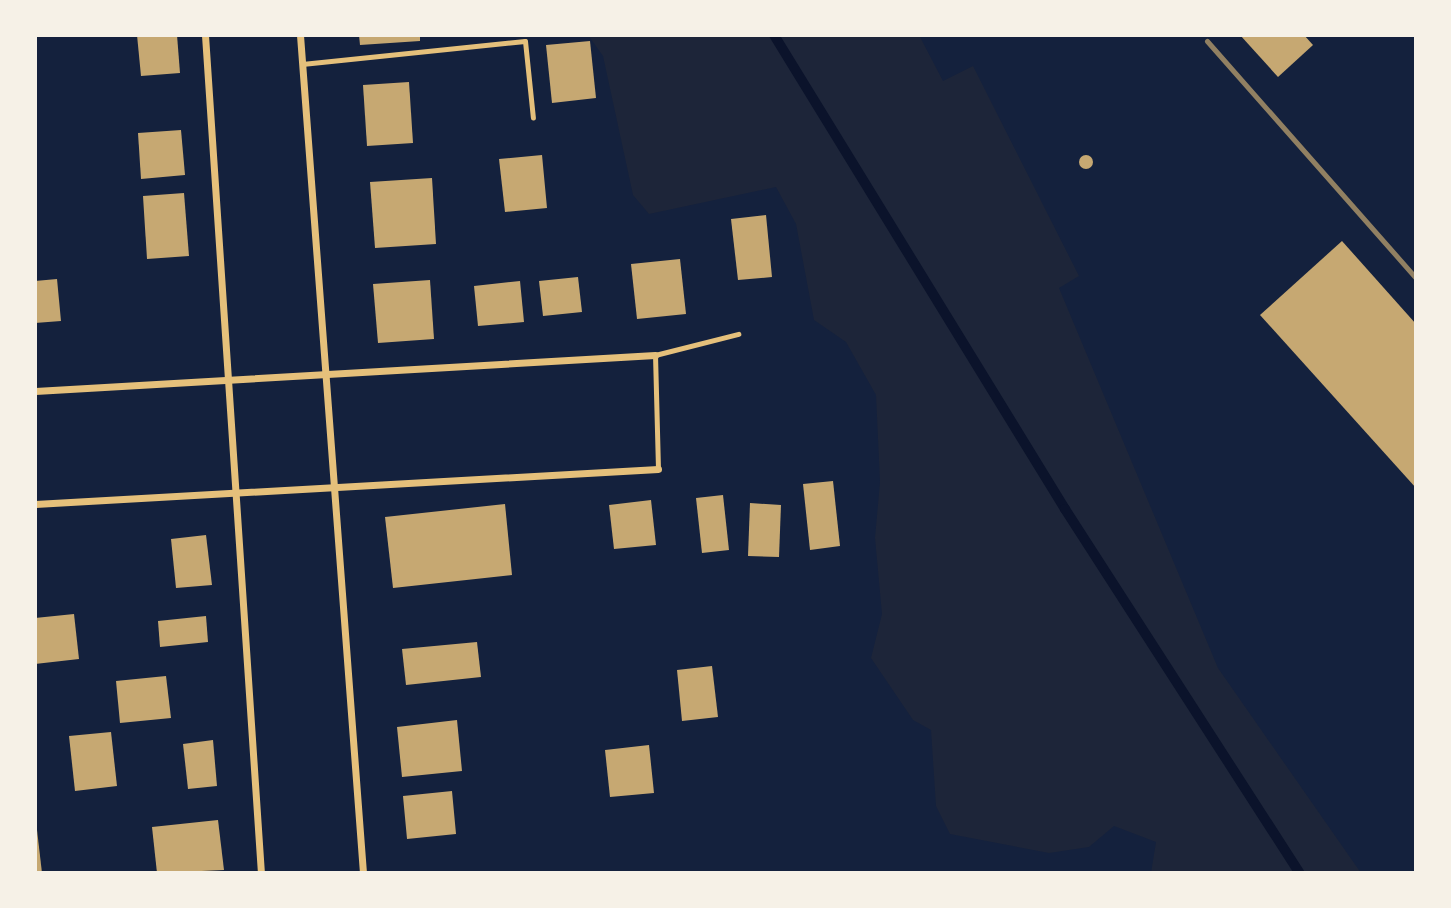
<!DOCTYPE html>
<html>
<head>
<meta charset="utf-8">
<style>
	body { margin:0 }
	#map { position:relative; width:1451px; height:908px; overflow:hidden; background:#14213d; font-family:Lato,sans-serif }
	div>[style] { position:absolute }
	.green>* { inset:0; background:#1d2539 }
	.stream>* { height:10px; margin:-5px; padding:0 5px; transform-origin:5px; border-radius:5px; background:#0b132b }
	.building>* { inset:0; background:#c6a872 }
	.round { border-radius:50% }
	.service>* { height:5px; margin:-2.5px; padding:0 2.5px; transform-origin:2.5px; border-radius:2.5px; background:#e5c07b }
	.minor>* { height:7px; margin:-3.5px; padding:0 3.5px; transform-origin:3.5px; border-radius:3.5px; background:#e5c07b }
	.rail>* { height:5px; margin:-2.5px; padding:0 2.5px; transform-origin:2.5px; border-radius:2.5px; background:#918062 }
	span { translate:-50% -50%; white-space:nowrap; text-align:center; line-height:1.15; -webkit-text-stroke:6px #f6f1e7; paint-order:stroke }
	.frame { position:absolute; inset:0; border:37px solid #f6f1e7; pointer-events:none }
</style>
</head>
<body>
<div id="map">
	<div class="green">
		<i style="clip-path:polygon(588px 35px,919px 35px,943px 81px,973px 66px,1079px 276px,1059px 288px,1218px 668px,1361px 873px,1151px 873px,1156px 842px,1114px 826px,1089px 847px,1049px 853px,950px 834px,936px 806px,931px 730px,913px 720px,871px 658px,882px 614px,875px 538px,880px 482px,876px 395px,846px 342px,814px 320px,796px 224px,776px 187px,649px 214px,633px 195px,603px 56px)"></i>
	</div>
	<div class="stream">
		<i style="left:774px;top:35px;width:556px;rotate:58.45deg"></i>
		<i style="left:1065px;top:509px;width:433px;rotate:57.2deg"></i>
	</div>
	<div class="building">
		<i style="clip-path:polygon(137px 35px,177px 35px,180px 73px,141px 76px)"></i>
		<i style="clip-path:polygon(359px 35px,420px 35px,420px 41px,360px 45px)"></i>
		<i style="clip-path:polygon(1240px 35px,1304px 35px,1313px 45px,1278px 77px)"></i>
		<i style="clip-path:polygon(590px 41px,596px 98px,552px 103px,546px 45px)"></i>
		<i style="clip-path:polygon(409px 82px,413px 143px,367px 146px,363px 85px)"></i>
		<i style="clip-path:polygon(181px 130px,185px 175px,141px 179px,138px 133px)"></i>
		<i class="round" style="left:1079px;top:155px;width:14px;height:14px"></i>
		<i style="clip-path:polygon(542px 155px,547px 208px,505px 212px,499px 159px)"></i>
		<i style="clip-path:polygon(432px 178px,436px 244px,375px 248px,370px 182px)"></i>
		<i style="clip-path:polygon(184px 193px,189px 256px,147px 259px,143px 196px)"></i>
		<i style="clip-path:polygon(766px 215px,772px 277px,738px 280px,731px 219px)"></i>
		<i style="clip-path:polygon(1342px 241px,1416px 324px,1416px 488px,1260px 315px)"></i>
		<i style="clip-path:polygon(680px 259px,686px 314px,637px 319px,631px 264px)"></i>
		<i style="clip-path:polygon(578px 277px,582px 312px,543px 316px,539px 281px)"></i>
		<i style="clip-path:polygon(57px 279px,61px 321px,35px 323px,35px 281px)"></i>
		<i style="clip-path:polygon(430px 280px,434px 339px,378px 343px,373px 284px)"></i>
		<i style="clip-path:polygon(520px 281px,524px 322px,478px 326px,474px 286px)"></i>
		<i style="clip-path:polygon(833px 481px,840px 546px,810px 550px,803px 484px)"></i>
		<i style="clip-path:polygon(723px 495px,729px 550px,702px 553px,696px 498px)"></i>
		<i style="clip-path:polygon(651px 500px,656px 545px,614px 549px,609px 505px)"></i>
		<i style="clip-path:polygon(750px 503px,781px 505px,779px 557px,748px 556px)"></i>
		<i style="clip-path:polygon(505px 504px,512px 575px,393px 588px,385px 517px)"></i>
		<i style="clip-path:polygon(206px 535px,212px 585px,176px 588px,171px 539px)"></i>
		<i style="clip-path:polygon(74px 614px,79px 659px,35px 664px,35px 618px)"></i>
		<i style="clip-path:polygon(206px 616px,208px 642px,160px 647px,158px 621px)"></i>
		<i style="clip-path:polygon(477px 642px,481px 677px,406px 685px,402px 649px)"></i>
		<i style="clip-path:polygon(712px 666px,718px 717px,682px 721px,677px 670px)"></i>
		<i style="clip-path:polygon(166px 676px,171px 718px,120px 723px,116px 681px)"></i>
		<i style="clip-path:polygon(457px 720px,462px 771px,402px 777px,397px 727px)"></i>
		<i style="clip-path:polygon(111px 732px,117px 786px,75px 791px,69px 736px)"></i>
		<i style="clip-path:polygon(213px 740px,217px 786px,188px 789px,183px 744px)"></i>
		<i style="clip-path:polygon(649px 745px,654px 793px,610px 797px,605px 750px)"></i>
		<i style="clip-path:polygon(452px 791px,456px 834px,407px 839px,403px 796px)"></i>
		<i style="clip-path:polygon(218px 820px,224px 870px,157px 873px,152px 827px)"></i>
		<i style="clip-path:polygon(37px 830px,42px 873px,35px 873px)"></i>
	</div>
	<div class="service">
		<i style="left:302px;top:64px;width:224px;rotate:-5.9deg"></i>
		<i style="left:525px;top:41px;width:77px;rotate:84.1deg"></i>
		<i style="left:658px;top:469px;width:114px;rotate:-91.5deg"></i>
		<i style="left:655px;top:355px;width:86px;rotate:-14.2deg"></i>
	</div>
	<div class="minor">
		<i style="left:205px;top:35px;width:840px;rotate:86.18deg"></i>
		<i style="left:300px;top:35px;width:840px;rotate:85.7deg"></i>
		<i style="left:35px;top:391px;width:621px;rotate:-3.32deg"></i>
		<i style="left:35px;top:504px;width:624px;rotate:-3.22deg"></i>
	</div>
	<div class="rail">
		<i style="left:1207px;top:41px;width:316px;rotate:48.6deg"></i>
	</div>
	<div class="frame"></div>
</div>
</body>
</html>
